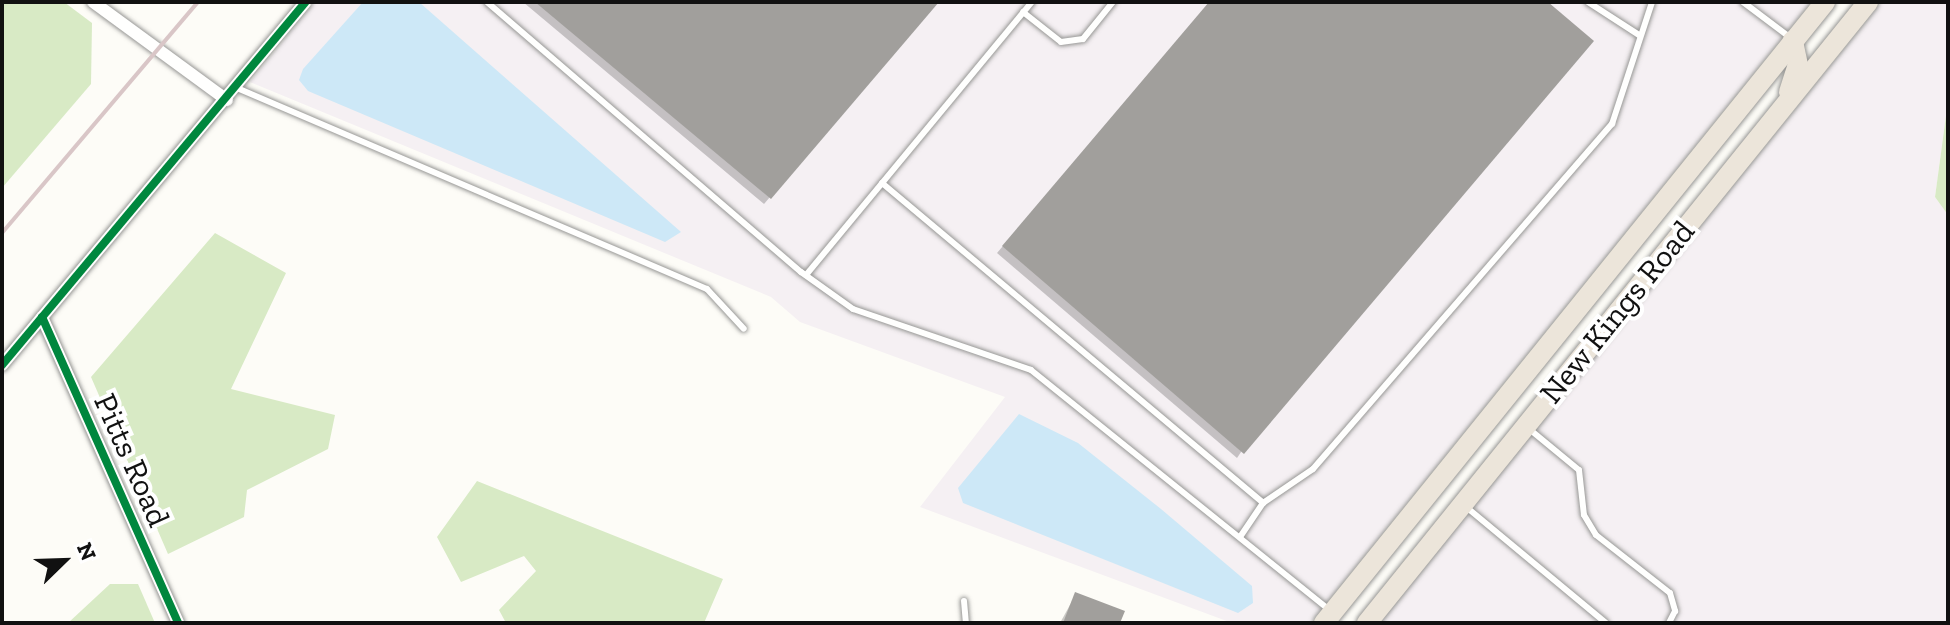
<!DOCTYPE html>
<html>
<head>
<meta charset="utf-8">
<style>
	body { margin:0 }
	#map { position:relative; width:1950px; height:625px; overflow:hidden; background:#fdfcf7; font-family:"Zilla Slab",serif }
	div>[style] { position:absolute }
	.industrial>* { inset:0; background:#f5f0f3 }
	.forest>* { inset:0; background:#d8eac5 }
	.water>* { inset:0; background:#cde8f7 }
	.shadow>* { inset:0; background:#0003 }
	.building>* { inset:0; background:#a19f9c }
	.roads { filter:drop-shadow(0 0 2px #979795) drop-shadow(0 0 2px #979795) }
	.service>* { height:6px; margin:-3px; padding:0 3px; transform-origin:3px; border-radius:3px; background:#fffffe }
	.minor>* { height:12px; margin:-6px; padding:0 6px; transform-origin:6px; border-radius:6px; background:#fffffe }
	.trunk>* { height:20px; margin:-10px; padding:0 10px; transform-origin:10px; border-radius:10px; background:#ece5da }
	.rail>* { height:4px; margin:-2px; padding:0 2px; transform-origin:2px; border-radius:2px; background:#d9c6c7 }
	.cycleway>* { height:8px; margin:-4px; padding:0 4px; transform-origin:4px; border-radius:4px; background:#00873e }
	span { translate:-50% -50%; white-space:nowrap; text-align:center; line-height:1.15; -webkit-text-stroke:8px #fff; paint-order:stroke }
	.street-label { font-size:32px; color:#111 }
	.frame { position:absolute; inset:0; border:4px solid #111; pointer-events:none }
	.north { position:absolute; left:24px; top:521px; width:80px; height:80px; -webkit-text-stroke:6px #fff; paint-order:stroke; rotate:67deg; font-size:22px; font-weight:700; line-height:32px; text-align:center; color:#111 }
	.north::after { content:''; display:block; margin:auto; width:28px; height:36px; background:#111; clip-path:polygon(50% 0,100% 100%,50% 72%,0 100%) }
</style>
</head>
<body>
<div id="map">
	<div class="industrial">
		<i style="clip-path:polygon(315px 2px,1811px 2px,1310px 623px,1232px 623px,920px 507px,1005px 397px,800px 322px,771px 297px,250px 82px)"></i>
		<i style="clip-path:polygon(1882px 2px,1948px 2px,1948px 101px,1935px 197px,1948px 215px,1948px 623px,1379px 623px)"></i>
	</div>
	<div class="forest">
		<i style="clip-path:polygon(2px 2px,64px 2px,92px 23px,91px 84px,2px 188px)"></i>
		<i style="clip-path:polygon(1948px 101px,1948px 215px,1935px 197px)"></i>
		<i style="clip-path:polygon(215px 233px,286px 273px,231px 389px,335px 415px,328px 449px,247px 490px,244px 517px,168px 554px,91px 377px)"></i>
		<i style="clip-path:polygon(477px 481px,723px 579px,704px 623px,506px 623px,499px 610px,536px 571px,524px 556px,461px 582px,437px 537px)"></i>
		<i style="clip-path:polygon(110px 584px,138px 584px,155px 623px,68px 623px)"></i>
	</div>
	<div class="water">
		<i style="clip-path:polygon(363px 2px,419px 2px,681px 232px,665px 242px,308px 91px,299px 80px,303px 69px)"></i>
		<i style="clip-path:polygon(1019px 414px,1078px 443px,1161px 509px,1252px 586px,1253px 603px,1238px 613px,963px 503px,958px 488px)"></i>
	</div>
	<div class="shadow">
		<i style="clip-path:polygon(523px 2px,936px 2px,764px 204px)"></i>
		<i style="clip-path:polygon(1210px 2px,1545px 2px,1237px 458px,997px 253px)"></i>
		<i style="clip-path:polygon(1076px 594px,1118px 623px,1060px 623px)"></i>
	</div>
	<div class="building">
		<i style="clip-path:polygon(535px 2px,939px 2px,771px 199px)"></i>
		<i style="clip-path:polygon(1209px 2px,1548px 2px,1594px 41px,1244px 454px,1002px 246px)"></i>
		<i style="clip-path:polygon(1075px 592px,1125px 611px,1120px 623px,1063px 623px)"></i>
	</div>
	<div class="roads">
		<div class="service">
			<i style="left:487px;top:2px;width:414px;rotate:40.7deg"></i>
			<i style="left:801px;top:272px;width:64px;rotate:35.4deg"></i>
			<i style="left:853px;top:309px;width:188px;rotate:18.9deg"></i>
			<i style="left:1031px;top:370px;width:383px;rotate:38.8deg"></i>
			<i style="left:1588px;top:2px;width:61px;rotate:32.9deg"></i>
			<i style="left:1743px;top:2px;width:60px;rotate:36.9deg"></i>
			<i style="left:1023px;top:12px;width:48px;rotate:38.3deg"></i>
			<i style="left:1061px;top:42px;width:22px;rotate:-8deg"></i>
			<i style="left:1083px;top:39px;width:48px;rotate:-51deg"></i>
			<i style="left:237px;top:88px;width:511px;rotate:23.15deg"></i>
			<i style="left:707px;top:289px;width:54px;rotate:47.2deg"></i>
			<i style="left:882px;top:183px;width:498px;rotate:40deg"></i>
			<i style="left:806px;top:275px;width:354px;rotate:-50.4deg"></i>
			<i style="left:1528px;top:428px;width:66px;rotate:39.5deg"></i>
			<i style="left:1579px;top:470px;width:45px;rotate:83.7deg"></i>
			<i style="left:1584px;top:515px;width:23px;rotate:59deg"></i>
			<i style="left:1596px;top:535px;width:94px;rotate:38.1deg"></i>
			<i style="left:1670px;top:593px;width:19px;rotate:74deg"></i>
			<i style="left:1675px;top:611px;width:13px;rotate:117deg"></i>
			<i style="left:1465px;top:506px;width:183px;rotate:39.7deg"></i>
			<i style="left:1240px;top:537px;width:41px;rotate:-55.9deg"></i>
			<i style="left:1263px;top:503px;width:60px;rotate:-34.2deg"></i>
			<i style="left:1313px;top:469px;width:457px;rotate:-49.1deg"></i>
			<i style="left:1612px;top:124px;width:128px;rotate:-71.8deg"></i>
			<i style="left:964px;top:601px;width:22px;rotate:85deg"></i>
		</div>
		<div class="minor">
			<i style="left:93px;top:2px;width:166px;rotate:36.2deg"></i>
			<i style="left:42px;top:317px;width:335px;rotate:66deg"></i>
			<i style="left:2px;top:365px;width:473px;rotate:-50.1deg"></i>
		</div>
		<div class="trunk">
			<i style="left:1789px;top:92px;width:28px;rotate:-72deg"></i>
			<i style="left:1798px;top:65px;width:25px;rotate:-102deg"></i>
			<i style="left:1324px;top:623px;width:798px;rotate:-51.1deg"></i>
			<i style="left:1367px;top:623px;width:798px;rotate:-51.1deg"></i>
		</div>
	</div>
	<div class="rail">
		<i style="left:2px;top:233px;width:303px;rotate:-49.7deg"></i>
	</div>
	<div class="cycleway">
		<i style="left:42px;top:317px;width:335px;rotate:66deg"></i>
		<i style="left:2px;top:365px;width:473px;rotate:-50.1deg"></i>
	</div>
	<div class="street-label">
		<span style="left:1617px;top:312px;rotate:-51deg">New Kings Road</span>
		<span style="left:132px;top:460px;rotate:66deg">Pitts Road</span>
	</div>
	<div class="frame"></div>
	<div class="north">N</div>
</div>
</body>
</html>
